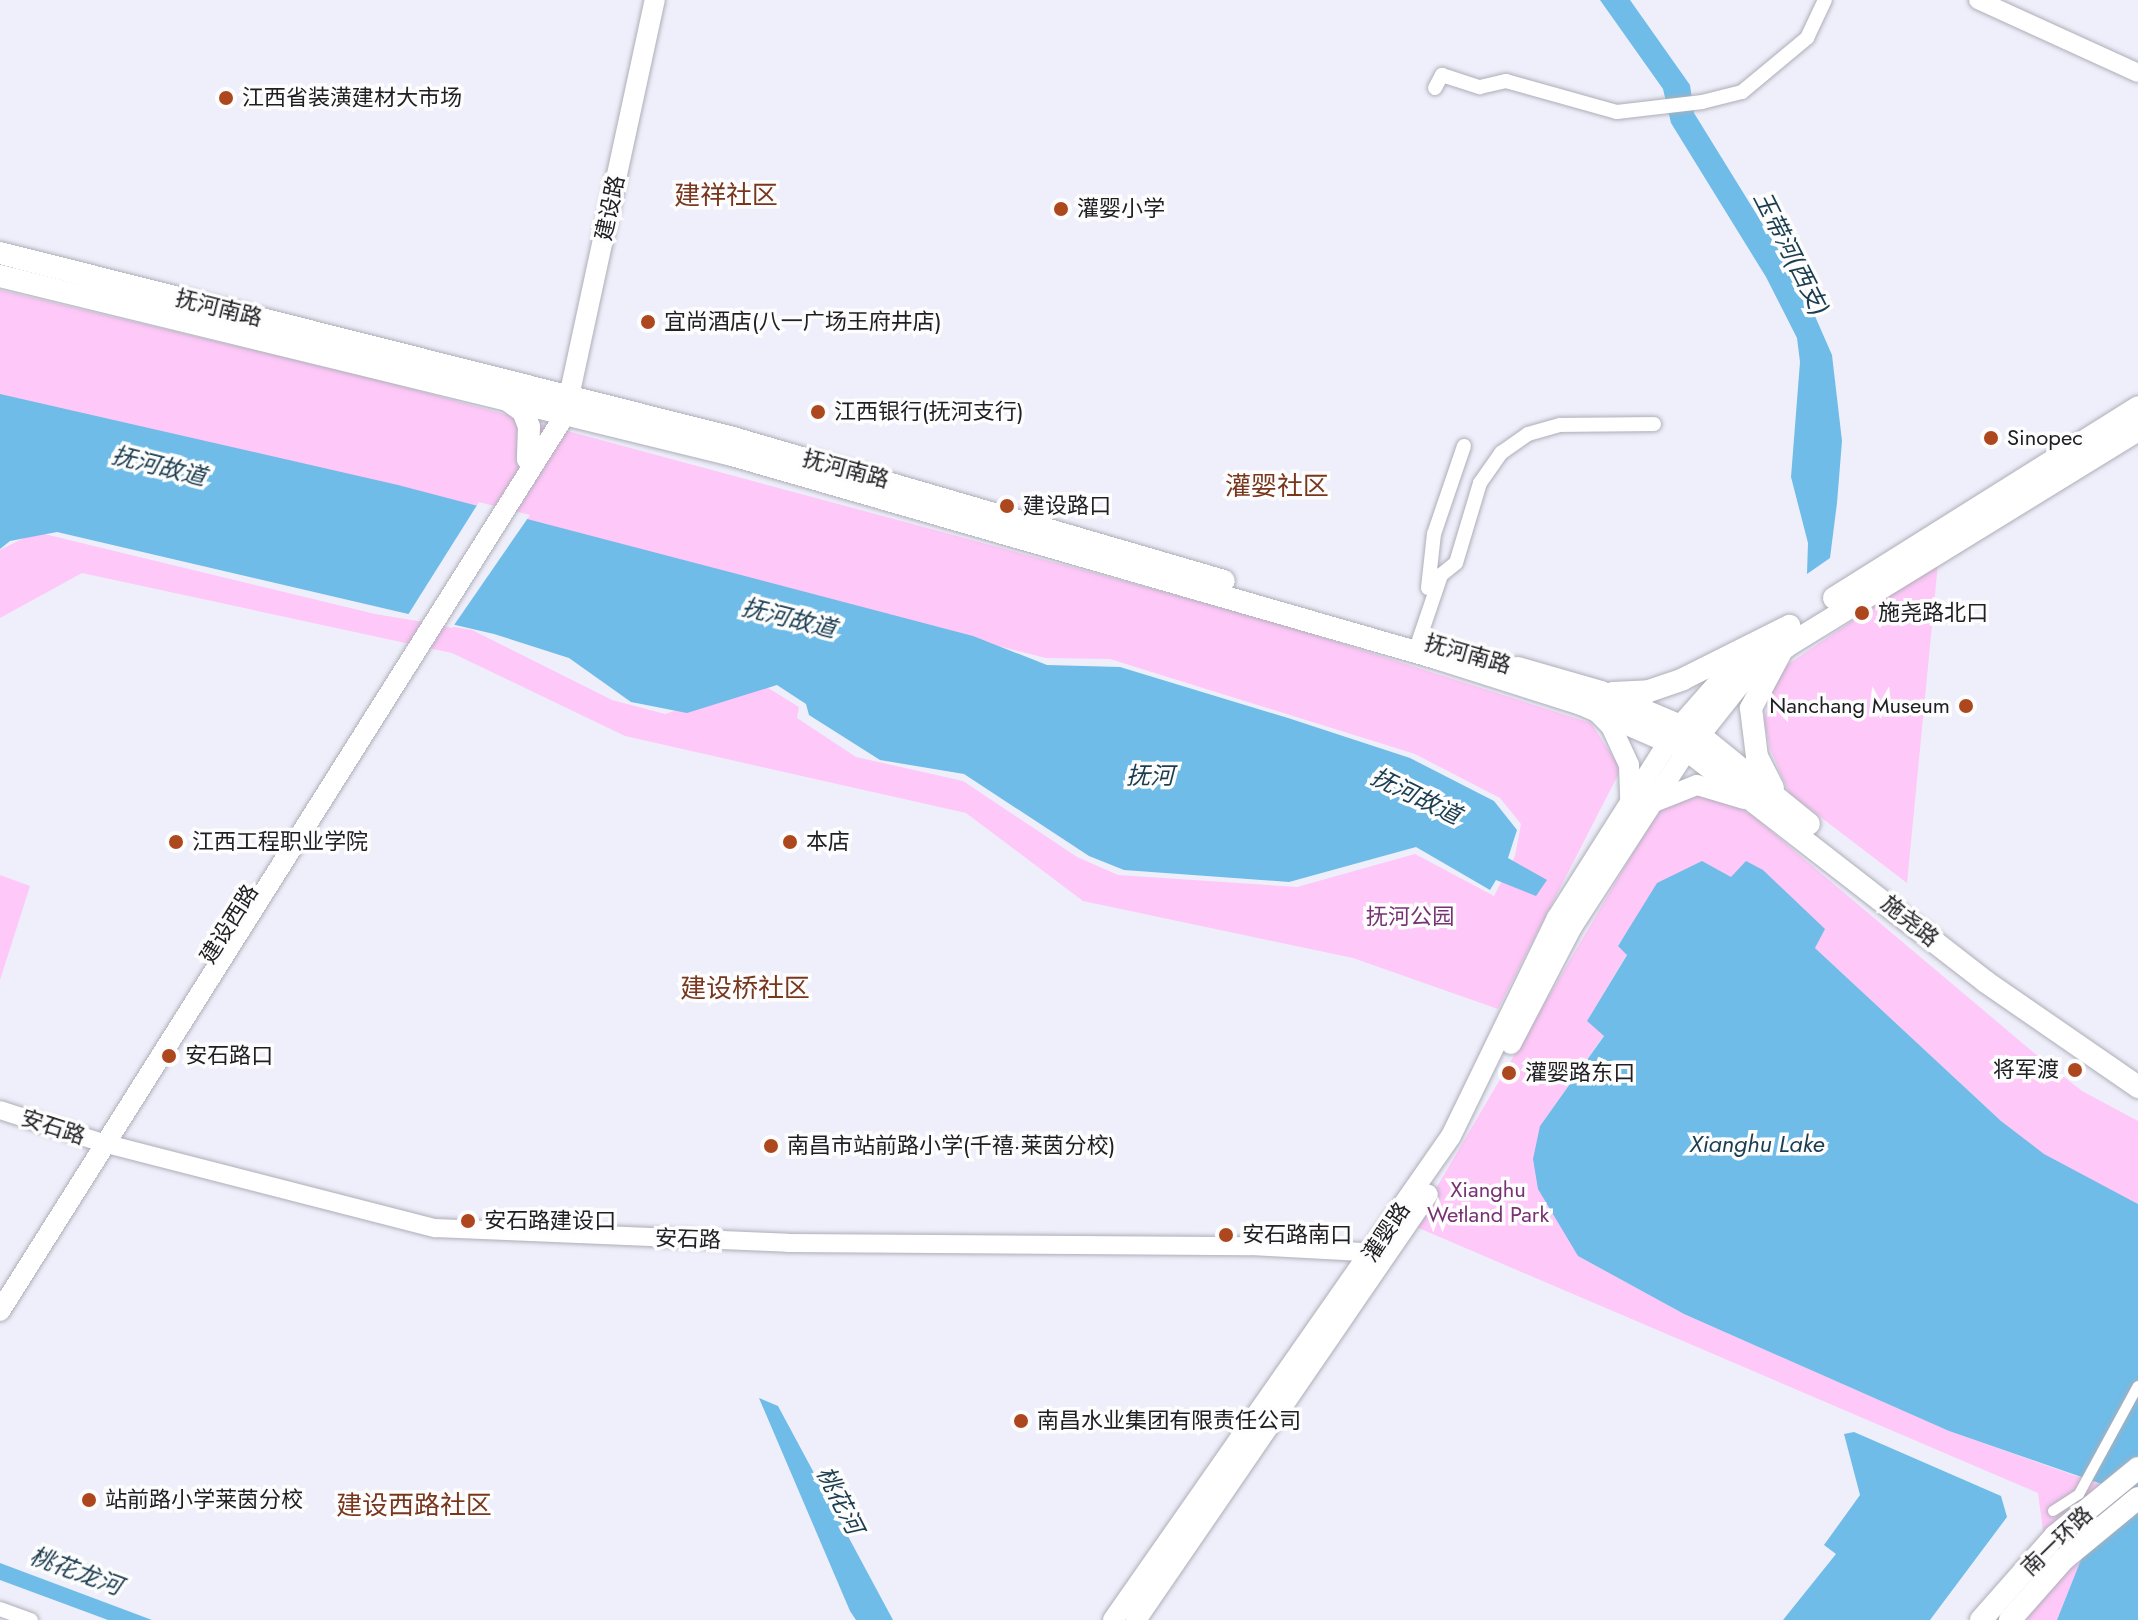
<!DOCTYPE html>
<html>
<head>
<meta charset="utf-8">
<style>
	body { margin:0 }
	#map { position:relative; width:2138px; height:1620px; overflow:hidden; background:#eeeffa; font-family:Jost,"Noto Sans SC",sans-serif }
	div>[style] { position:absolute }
	.green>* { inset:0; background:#fec8f8 }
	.water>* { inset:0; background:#6fbce8 }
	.pier>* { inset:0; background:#eeeffa }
	.roads { filter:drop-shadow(0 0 2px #adaeb8) drop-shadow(0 0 2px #adaeb8) }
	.pedestrian>* { height:10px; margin:-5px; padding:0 5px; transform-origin:5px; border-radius:5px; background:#fff }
	.minor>* { height:14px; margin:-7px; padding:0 7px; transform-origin:7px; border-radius:7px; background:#fff }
	.tertiary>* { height:18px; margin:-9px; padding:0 9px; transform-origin:9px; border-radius:9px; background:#fff }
	.secondary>* { height:20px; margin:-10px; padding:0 10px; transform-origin:10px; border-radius:10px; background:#fff }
	.primary>* { height:22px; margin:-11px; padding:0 11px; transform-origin:11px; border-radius:11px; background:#fff }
	.trunk>* { height:22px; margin:-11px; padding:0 11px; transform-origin:11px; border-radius:11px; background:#fff }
	.dots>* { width:22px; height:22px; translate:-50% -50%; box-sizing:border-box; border:4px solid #fdfdfd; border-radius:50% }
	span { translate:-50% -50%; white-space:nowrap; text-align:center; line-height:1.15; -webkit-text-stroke:7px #fdfdfd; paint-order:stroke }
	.poi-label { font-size:22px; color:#202024 }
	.left { translate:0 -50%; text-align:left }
	.right { translate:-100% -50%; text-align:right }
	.street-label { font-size:22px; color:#202024 }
	.park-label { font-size:22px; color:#773274 }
	.water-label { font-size:24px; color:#1b3d50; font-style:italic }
	.quarter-label { font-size:26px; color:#78361d }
</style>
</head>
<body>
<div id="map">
	<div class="green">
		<i style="clip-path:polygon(0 290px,375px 379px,1268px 620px,1591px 723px,1621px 769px,1498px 1009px,1353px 958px,1083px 901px,966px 813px,625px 736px,452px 653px,82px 573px,0 618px,0 550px,36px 532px,375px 614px,472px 630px,612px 700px,665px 714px,760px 683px,799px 707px,797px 718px,856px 757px,963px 781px,1077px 857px,1118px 875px,1297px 887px,1415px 854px,1494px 896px,1515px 856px,1521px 824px,1500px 798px,1415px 754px,1110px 659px,1046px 658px,0 396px)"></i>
		<i style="clip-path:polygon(1938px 563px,1907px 883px,1789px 793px,1770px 749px,1764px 719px,1778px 671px)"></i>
		<i style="clip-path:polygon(1702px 795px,1727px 801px,1753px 816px,2046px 1063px,2082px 1091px,2138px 1121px,2138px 1204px,2043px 1154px,2001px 1121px,1815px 948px,1824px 929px,1731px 877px,1632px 925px,1618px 945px,1627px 954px,1587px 1021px,1604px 1035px,1540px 1126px,1578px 1256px,1684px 1314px,1949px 1431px,2110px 1488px,2057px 1620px,1993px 1620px,2047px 1559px,2038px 1493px,1414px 1226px,1658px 810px,1678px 798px)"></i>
		<i style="clip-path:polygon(0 875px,30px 886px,0 980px)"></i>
	</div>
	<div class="water">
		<i style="clip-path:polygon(1600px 0,1630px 0,1690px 85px,1694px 113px,1804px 291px,1832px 355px,1842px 441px,1837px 503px,1830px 558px,1807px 574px,1808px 543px,1791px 477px,1800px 362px,1797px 338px,1766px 277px,1671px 123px,1663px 89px)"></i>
		<i style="clip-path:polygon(0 394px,398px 485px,973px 636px,1047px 665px,1120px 667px,1288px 718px,1410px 758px,1494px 801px,1517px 830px,1508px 858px,1547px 880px,1536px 896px,1496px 880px,1490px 890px,1416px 847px,1289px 882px,1124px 870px,1089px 856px,964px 774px,880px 760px,809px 715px,806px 704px,777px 685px,687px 713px,631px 702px,569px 658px,494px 634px,57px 532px,10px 541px,0 549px)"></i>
		<i style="clip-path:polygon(1702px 861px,1731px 877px,1746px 861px,1763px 870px,1825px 929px,1815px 948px,2001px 1121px,2044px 1154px,2138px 1204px,2138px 1620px,2057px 1620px,2110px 1487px,1949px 1431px,1684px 1314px,1578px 1256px,1538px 1189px,1533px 1159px,1540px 1126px,1604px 1036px,1587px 1021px,1627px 955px,1618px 946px,1657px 883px)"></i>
		<i style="clip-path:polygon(759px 1398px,778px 1406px,893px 1620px,856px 1620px,850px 1611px)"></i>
		<i style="clip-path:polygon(1854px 1432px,2001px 1496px,2007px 1517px,1930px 1620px,1783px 1620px,1836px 1554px,1824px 1545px,1860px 1495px,1844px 1434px)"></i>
		<i style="clip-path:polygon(0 1563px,152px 1620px,108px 1620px,0 1580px)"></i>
	</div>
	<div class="pier">
		<i style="clip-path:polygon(479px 502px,530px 515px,452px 628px,406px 618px)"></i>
	</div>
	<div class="roads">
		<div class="pedestrian">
			<i style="left:2053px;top:1511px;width:31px;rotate:-33deg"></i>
			<i style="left:2079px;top:1494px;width:123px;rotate:-61.4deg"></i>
		</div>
		<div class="minor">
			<i style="left:1435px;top:88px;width:15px;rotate:-62deg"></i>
			<i style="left:1442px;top:75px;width:40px;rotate:18deg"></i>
			<i style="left:1480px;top:87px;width:27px;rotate:-13deg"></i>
			<i style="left:1506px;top:81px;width:115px;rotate:15.6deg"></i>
			<i style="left:1617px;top:112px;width:86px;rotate:-6.7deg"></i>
			<i style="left:1702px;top:102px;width:41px;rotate:-14deg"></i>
			<i style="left:1742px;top:92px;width:85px;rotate:-39.7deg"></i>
			<i style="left:1807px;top:38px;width:42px;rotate:-64.7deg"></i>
			<i style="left:1428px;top:588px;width:54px;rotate:-83.7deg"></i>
			<i style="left:1434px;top:534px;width:93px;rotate:-71.2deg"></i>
			<i style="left:1419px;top:640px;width:69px;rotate:-71.3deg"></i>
			<i style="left:1441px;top:575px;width:19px;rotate:-39deg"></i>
			<i style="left:1456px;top:563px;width:84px;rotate:-73.3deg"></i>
			<i style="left:1480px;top:483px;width:37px;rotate:-55deg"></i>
			<i style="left:1501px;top:453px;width:33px;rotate:-35deg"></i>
			<i style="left:1528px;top:434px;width:33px;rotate:-16deg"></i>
			<i style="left:1560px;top:425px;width:94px;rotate:-0.6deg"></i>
			<i style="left:0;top:1609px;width:33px;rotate:20deg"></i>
		</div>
		<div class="tertiary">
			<i style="left:1978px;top:0;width:176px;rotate:24.5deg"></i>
			<i style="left:0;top:1110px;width:108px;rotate:17.8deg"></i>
			<i style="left:103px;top:1143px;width:343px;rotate:14.4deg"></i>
			<i style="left:435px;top:1228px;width:353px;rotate:2.4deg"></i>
			<i style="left:788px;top:1243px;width:463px;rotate:0.4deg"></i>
			<i style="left:1251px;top:1246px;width:130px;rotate:3.1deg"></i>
		</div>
		<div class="secondary">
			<i style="left:1596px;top:711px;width:21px;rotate:45deg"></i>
			<i style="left:1611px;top:726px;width:43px;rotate:65.2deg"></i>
			<i style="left:1629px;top:765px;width:35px;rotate:88deg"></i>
			<i style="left:1654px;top:802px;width:46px;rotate:-21.6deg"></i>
			<i style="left:1697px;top:785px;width:49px;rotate:16.6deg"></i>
			<i style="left:1511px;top:1044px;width:132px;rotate:-62.5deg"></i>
			<i style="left:1572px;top:927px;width:211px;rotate:-57deg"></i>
			<i style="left:0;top:1311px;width:1059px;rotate:-57.77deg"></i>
			<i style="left:565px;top:415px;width:425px;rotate:-77.8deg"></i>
			<i style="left:1113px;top:1620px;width:590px;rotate:-55.07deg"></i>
			<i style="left:1451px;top:1136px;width:242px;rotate:-64.1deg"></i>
			<i style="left:1557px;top:918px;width:212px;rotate:-57.7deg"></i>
			<i style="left:1136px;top:1620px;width:516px;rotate:-55.57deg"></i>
		</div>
		<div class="primary">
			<i style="left:1697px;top:733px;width:144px;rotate:39.1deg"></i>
			<i style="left:1687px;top:750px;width:378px;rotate:37.8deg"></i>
			<i style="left:1986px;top:982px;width:185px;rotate:34.6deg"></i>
			<i style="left:1773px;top:788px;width:35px;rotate:-117deg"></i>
			<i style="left:1757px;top:757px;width:49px;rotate:-97deg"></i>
			<i style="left:1751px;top:708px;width:64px;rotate:-61.8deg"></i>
		</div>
		<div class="trunk">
			<i style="left:0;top:253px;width:756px;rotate:14.16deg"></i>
			<i style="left:733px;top:438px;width:511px;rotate:16.24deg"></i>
			<i style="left:0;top:276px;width:754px;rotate:13.74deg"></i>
			<i style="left:732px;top:455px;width:737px;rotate:16.07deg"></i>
			<i style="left:1440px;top:659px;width:148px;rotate:17.7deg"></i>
			<i style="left:1581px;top:704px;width:116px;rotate:23.5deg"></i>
			<i style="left:1687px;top:750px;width:93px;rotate:-51.5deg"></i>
			<i style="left:1745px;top:677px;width:52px;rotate:-36.4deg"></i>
			<i style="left:1787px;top:646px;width:412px;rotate:-31.6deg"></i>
			<i style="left:509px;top:401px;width:17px;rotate:36deg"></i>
			<i style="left:523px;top:411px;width:17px;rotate:69deg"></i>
			<i style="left:529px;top:427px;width:32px;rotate:92deg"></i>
			<i style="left:1834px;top:598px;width:359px;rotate:-32.1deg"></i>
			<i style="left:1518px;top:668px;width:86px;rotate:16.1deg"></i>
			<i style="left:1601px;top:692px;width:104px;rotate:23.1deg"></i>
			<i style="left:1613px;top:693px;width:36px;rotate:-3deg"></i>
			<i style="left:1649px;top:691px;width:36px;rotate:-19deg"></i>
			<i style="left:1683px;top:679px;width:119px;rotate:-26.6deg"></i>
			<i style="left:1674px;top:734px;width:91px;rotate:-48.6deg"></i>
			<i style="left:1734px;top:666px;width:31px;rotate:-36deg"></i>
			<i style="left:1981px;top:1620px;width:112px;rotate:-48.6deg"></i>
			<i style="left:2055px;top:1536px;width:107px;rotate:-39.3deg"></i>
			<i style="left:2010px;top:1620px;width:81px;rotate:-48.5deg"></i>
			<i style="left:2064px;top:1559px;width:96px;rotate:-39.5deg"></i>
		</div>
	</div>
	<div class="dots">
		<i style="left:226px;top:98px;background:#ad471e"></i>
		<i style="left:1061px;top:209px;background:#ad471e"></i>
		<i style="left:648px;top:322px;background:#ad471e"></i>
		<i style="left:818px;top:412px;background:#ad471e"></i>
		<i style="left:1991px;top:438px;background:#ad471e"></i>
		<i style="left:1007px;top:506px;background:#ad471e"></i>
		<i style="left:1862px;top:613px;background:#ad471e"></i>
		<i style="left:1966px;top:706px;background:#ad471e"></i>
		<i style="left:176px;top:842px;background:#ad471e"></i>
		<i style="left:790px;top:842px;background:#ad471e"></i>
		<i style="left:169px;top:1056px;background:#ad471e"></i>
		<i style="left:2075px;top:1070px;background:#ad471e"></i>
		<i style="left:1509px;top:1073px;background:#ad471e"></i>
		<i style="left:771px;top:1146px;background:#ad471e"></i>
		<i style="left:468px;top:1221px;background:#ad471e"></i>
		<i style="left:1226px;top:1235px;background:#ad471e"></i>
		<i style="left:1021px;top:1421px;background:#ad471e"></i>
		<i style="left:89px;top:1500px;background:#ad471e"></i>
	</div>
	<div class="poi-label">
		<span class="left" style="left:242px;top:98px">江西省装潢建材大市场</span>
		<span class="left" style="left:1077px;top:209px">灌婴小学</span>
		<span class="left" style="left:664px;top:322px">宜尚酒店(八一广场王府井店)</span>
		<span class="left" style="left:834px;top:412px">江西银行(抚河支行)</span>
		<span class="left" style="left:2007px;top:438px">Sinopec</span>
		<span class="left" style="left:1023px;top:506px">建设路口</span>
		<span class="left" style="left:1878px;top:613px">施尧路北口</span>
		<span class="right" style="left:1950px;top:706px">Nanchang Museum</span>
		<span class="left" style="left:192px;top:842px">江西工程职业学院</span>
		<span class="left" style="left:806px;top:842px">本店</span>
		<span class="left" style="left:185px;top:1056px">安石路口</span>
		<span class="right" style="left:2059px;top:1070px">将军渡</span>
		<span class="left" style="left:1525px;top:1073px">灌婴路东口</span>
		<span class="left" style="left:787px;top:1146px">南昌市站前路小学(千禧·莱茵分校)</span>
		<span class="left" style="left:484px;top:1221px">安石路建设口</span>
		<span class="left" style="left:1242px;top:1235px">安石路南口</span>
		<span class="left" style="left:1037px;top:1421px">南昌水业集团有限责任公司</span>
		<span class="left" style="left:105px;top:1500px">站前路小学莱茵分校</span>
	</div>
	<div class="street-label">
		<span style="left:610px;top:208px;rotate:-78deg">建设路</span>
		<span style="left:219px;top:308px;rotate:14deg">抚河南路</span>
		<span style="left:846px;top:469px;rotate:15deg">抚河南路</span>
		<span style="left:1468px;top:654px;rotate:16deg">抚河南路</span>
		<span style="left:1910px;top:921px;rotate:39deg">施尧路</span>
		<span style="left:229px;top:924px;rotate:-58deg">建设西路</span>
		<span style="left:53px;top:1127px;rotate:18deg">安石路</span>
		<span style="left:1386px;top:1232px;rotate:-56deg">灌婴路</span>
		<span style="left:688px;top:1239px;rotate:2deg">安石路</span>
		<span style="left:2057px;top:1541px;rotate:-44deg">南一环路</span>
	</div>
	<div class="park-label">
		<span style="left:1410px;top:917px">抚河公园</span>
		<span style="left:1488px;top:1202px">Xianghu<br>Wetland Park</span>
	</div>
	<div class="water-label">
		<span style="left:1791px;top:253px;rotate:63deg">玉带河(西支)</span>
		<span style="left:159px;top:466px;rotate:14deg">抚河故道</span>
		<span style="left:789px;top:618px;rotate:14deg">抚河故道</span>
		<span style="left:1150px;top:776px">抚河</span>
		<span style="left:1416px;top:796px;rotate:26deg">抚河故道</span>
		<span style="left:1757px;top:1144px">Xianghu Lake</span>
		<span style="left:840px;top:1500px;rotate:63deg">桃花河</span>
		<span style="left:76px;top:1571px;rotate:20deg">桃花龙河</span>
	</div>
	<div class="quarter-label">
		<span style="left:726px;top:196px">建祥社区</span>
		<span style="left:1277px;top:487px">灌婴社区</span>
		<span style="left:745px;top:989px">建设桥社区</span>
		<span style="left:414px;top:1506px">建设西路社区</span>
	</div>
</div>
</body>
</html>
